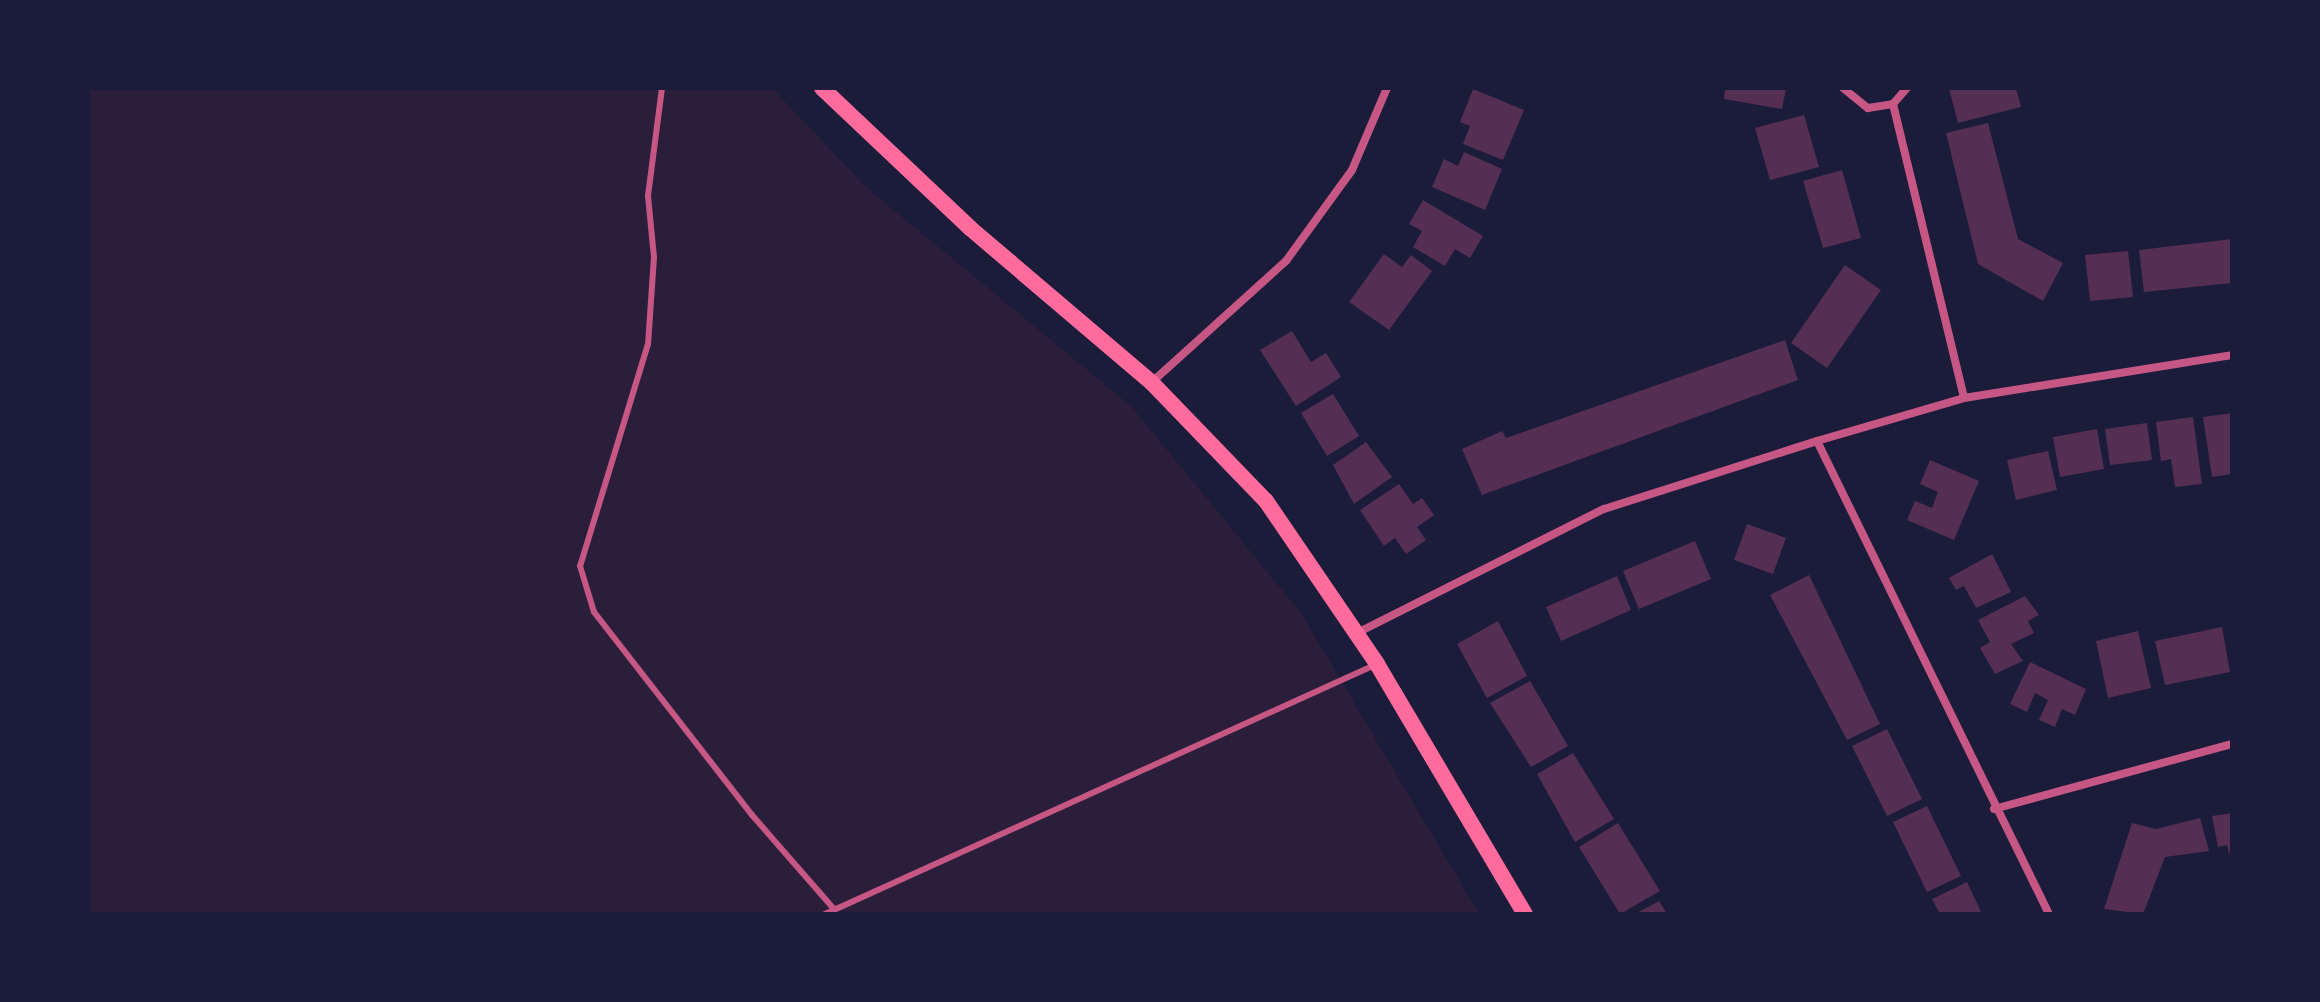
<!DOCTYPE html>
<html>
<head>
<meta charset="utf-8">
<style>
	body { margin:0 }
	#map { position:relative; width:2320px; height:1002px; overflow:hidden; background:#1b1b3a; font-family:Inter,sans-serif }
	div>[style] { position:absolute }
	.green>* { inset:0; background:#2a1e3b }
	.building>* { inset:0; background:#542f53 }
	.service>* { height:6px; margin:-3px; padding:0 3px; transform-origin:3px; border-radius:3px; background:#c65784 }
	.minor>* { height:8px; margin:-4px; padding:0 4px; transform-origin:4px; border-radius:4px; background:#c65784 }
	.secondary>* { height:16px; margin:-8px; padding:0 8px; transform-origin:8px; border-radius:8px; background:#ff6b9d }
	span { translate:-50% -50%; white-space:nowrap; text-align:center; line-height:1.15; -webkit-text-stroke:6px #1b1b3a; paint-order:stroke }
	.frame { position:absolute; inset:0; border:90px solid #1b1b3a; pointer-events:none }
</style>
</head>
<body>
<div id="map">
	<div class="green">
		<i style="clip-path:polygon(88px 88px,772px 88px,867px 188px,1131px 406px,1301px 613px,1479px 914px,88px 914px)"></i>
	</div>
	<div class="building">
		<i style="clip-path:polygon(1725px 88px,1786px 89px,1782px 109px,1724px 99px)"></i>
		<i style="clip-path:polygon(2016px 88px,2021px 107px,1958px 123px,1949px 89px)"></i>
		<i style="clip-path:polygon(1473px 89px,1524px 110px,1503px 160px,1463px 144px,1470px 126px,1460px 122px)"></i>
		<i style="clip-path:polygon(1804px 115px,1819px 167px,1770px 180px,1755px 128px)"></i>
		<i style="clip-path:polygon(1988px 123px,2018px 239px,2063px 263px,2043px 301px,1978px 264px,1946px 133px)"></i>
		<i style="clip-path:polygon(1464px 152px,1502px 169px,1485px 210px,1432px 187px,1444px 159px,1458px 166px)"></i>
		<i style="clip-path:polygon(1842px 170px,1861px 238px,1823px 248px,1803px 181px)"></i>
		<i style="clip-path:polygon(1423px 200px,1483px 236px,1470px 258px,1455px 249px,1445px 266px,1413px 247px,1422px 231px,1409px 224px)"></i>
		<i style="clip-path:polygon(2232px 239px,2232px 283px,2144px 292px,2139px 250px)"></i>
		<i style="clip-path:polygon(2128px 251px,2133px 297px,2090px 301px,2085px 255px)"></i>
		<i style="clip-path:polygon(1384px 254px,1402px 267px,1411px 255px,1432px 271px,1389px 330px,1349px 302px)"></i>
		<i style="clip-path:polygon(1845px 265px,1881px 290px,1827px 368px,1791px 343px)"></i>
		<i style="clip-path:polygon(1292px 331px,1311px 362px,1326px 353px,1341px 377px,1296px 406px,1260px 350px)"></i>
		<i style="clip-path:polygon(1785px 340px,1798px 380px,1482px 495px,1462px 449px,1502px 431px,1506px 438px)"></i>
		<i style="clip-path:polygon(1333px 394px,1359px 436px,1327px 456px,1301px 413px)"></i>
		<i style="clip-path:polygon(2232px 413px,2232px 474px,2212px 477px,2203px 417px)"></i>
		<i style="clip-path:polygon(2193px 417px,2202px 484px,2175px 487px,2171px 459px,2161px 461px,2156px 422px)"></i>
		<i style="clip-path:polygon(2147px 423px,2152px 460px,2110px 465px,2105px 429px)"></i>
		<i style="clip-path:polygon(2097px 429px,2104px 469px,2060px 477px,2053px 437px)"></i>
		<i style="clip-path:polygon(1366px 442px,1392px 477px,1354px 504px,1333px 465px)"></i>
		<i style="clip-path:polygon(2048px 451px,2057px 490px,2016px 500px,2007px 460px)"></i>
		<i style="clip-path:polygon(1930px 460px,1979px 481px,1954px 540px,1907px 520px,1915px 501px,1932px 508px,1938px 492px,1920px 484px)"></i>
		<i style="clip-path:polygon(1399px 484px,1413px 504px,1422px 498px,1434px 515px,1417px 527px,1426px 540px,1406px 554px,1395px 538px,1384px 546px,1360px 510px)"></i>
		<i style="clip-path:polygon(1747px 524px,1786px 538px,1773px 574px,1734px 560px)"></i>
		<i style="clip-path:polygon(1695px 541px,1711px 579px,1639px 609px,1623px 571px)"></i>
		<i style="clip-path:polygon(1992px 554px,2011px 592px,1976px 608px,1964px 586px,1956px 590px,1949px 578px)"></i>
		<i style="clip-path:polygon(1809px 575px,1880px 724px,1847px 740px,1770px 595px)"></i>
		<i style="clip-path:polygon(1617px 576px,1631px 610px,1561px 641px,1546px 607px)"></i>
		<i style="clip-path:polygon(2025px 596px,2039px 615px,2028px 621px,2034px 633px,2011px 644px,2023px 661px,1995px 674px,1980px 648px,1990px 642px,1978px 620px)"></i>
		<i style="clip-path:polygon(1498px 621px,1527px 676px,1487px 698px,1457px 644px)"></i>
		<i style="clip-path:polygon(2222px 627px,2230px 672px,2165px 685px,2155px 641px)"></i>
		<i style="clip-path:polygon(2138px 631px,2151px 688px,2108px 698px,2096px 641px)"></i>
		<i style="clip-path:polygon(2030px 662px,2086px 689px,2075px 715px,2062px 709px,2055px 727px,2039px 720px,2048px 700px,2035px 693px,2027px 712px,2010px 704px)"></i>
		<i style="clip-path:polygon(1530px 681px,1568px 746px,1531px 767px,1490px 703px)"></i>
		<i style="clip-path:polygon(1887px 729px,1922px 799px,1887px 816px,1852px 746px)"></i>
		<i style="clip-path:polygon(1573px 753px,1614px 819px,1575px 842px,1537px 774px)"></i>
		<i style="clip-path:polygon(1927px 806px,1961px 876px,1927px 892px,1893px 822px)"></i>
		<i style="clip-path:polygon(2232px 813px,2232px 853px,2229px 853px,2227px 845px,2218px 847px,2212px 816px)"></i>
		<i style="clip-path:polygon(2200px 818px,2209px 851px,2165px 857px,2143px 914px,2104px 909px,2132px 823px,2156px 829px)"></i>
		<i style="clip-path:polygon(1618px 823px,1660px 891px,1620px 914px,1579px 847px)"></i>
		<i style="clip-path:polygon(1967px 882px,1982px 914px,1940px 914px,1932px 899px)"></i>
		<i style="clip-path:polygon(1659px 901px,1667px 914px,1635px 914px)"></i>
	</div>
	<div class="service">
		<i style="left:662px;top:88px;width:109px;rotate:97.4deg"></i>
		<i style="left:648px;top:196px;width:61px;rotate:84.4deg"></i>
		<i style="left:654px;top:257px;width:87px;rotate:93.9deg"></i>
		<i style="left:648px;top:344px;width:232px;rotate:107deg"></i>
		<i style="left:580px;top:566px;width:48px;rotate:73.1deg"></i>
		<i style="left:594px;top:612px;width:257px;rotate:52.1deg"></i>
		<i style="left:752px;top:815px;width:125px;rotate:48.9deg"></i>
		<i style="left:825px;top:914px;width:606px;rotate:-24.37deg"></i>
	</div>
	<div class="minor">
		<i style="left:1843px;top:88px;width:32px;rotate:39deg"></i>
		<i style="left:1868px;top:108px;width:25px;rotate:-9deg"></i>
		<i style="left:1893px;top:104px;width:21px;rotate:-49deg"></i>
		<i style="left:1893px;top:104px;width:302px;rotate:76.4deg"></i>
		<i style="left:1152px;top:382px;width:181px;rotate:-42.1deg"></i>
		<i style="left:1286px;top:261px;width:112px;rotate:-54deg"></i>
		<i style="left:1352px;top:170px;width:89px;rotate:-66.9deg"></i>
		<i style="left:1817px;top:441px;width:527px;rotate:63.87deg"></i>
		<i style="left:1357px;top:633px;width:276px;rotate:-26.7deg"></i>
		<i style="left:1604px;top:509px;width:224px;rotate:-17.7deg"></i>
		<i style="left:1817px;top:441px;width:153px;rotate:-16.3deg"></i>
		<i style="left:1964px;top:398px;width:271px;rotate:-9.1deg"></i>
		<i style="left:1994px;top:809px;width:247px;rotate:-15.3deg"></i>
	</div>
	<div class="secondary">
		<i style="left:822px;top:88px;width:204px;rotate:43.4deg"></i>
		<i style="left:970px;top:228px;width:239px;rotate:40.4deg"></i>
		<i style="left:1152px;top:383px;width:164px;rotate:46deg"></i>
		<i style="left:1266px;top:501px;width:197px;rotate:55.7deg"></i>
		<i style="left:1377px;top:664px;width:291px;rotate:59.4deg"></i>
	</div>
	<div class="frame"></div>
</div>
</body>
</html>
